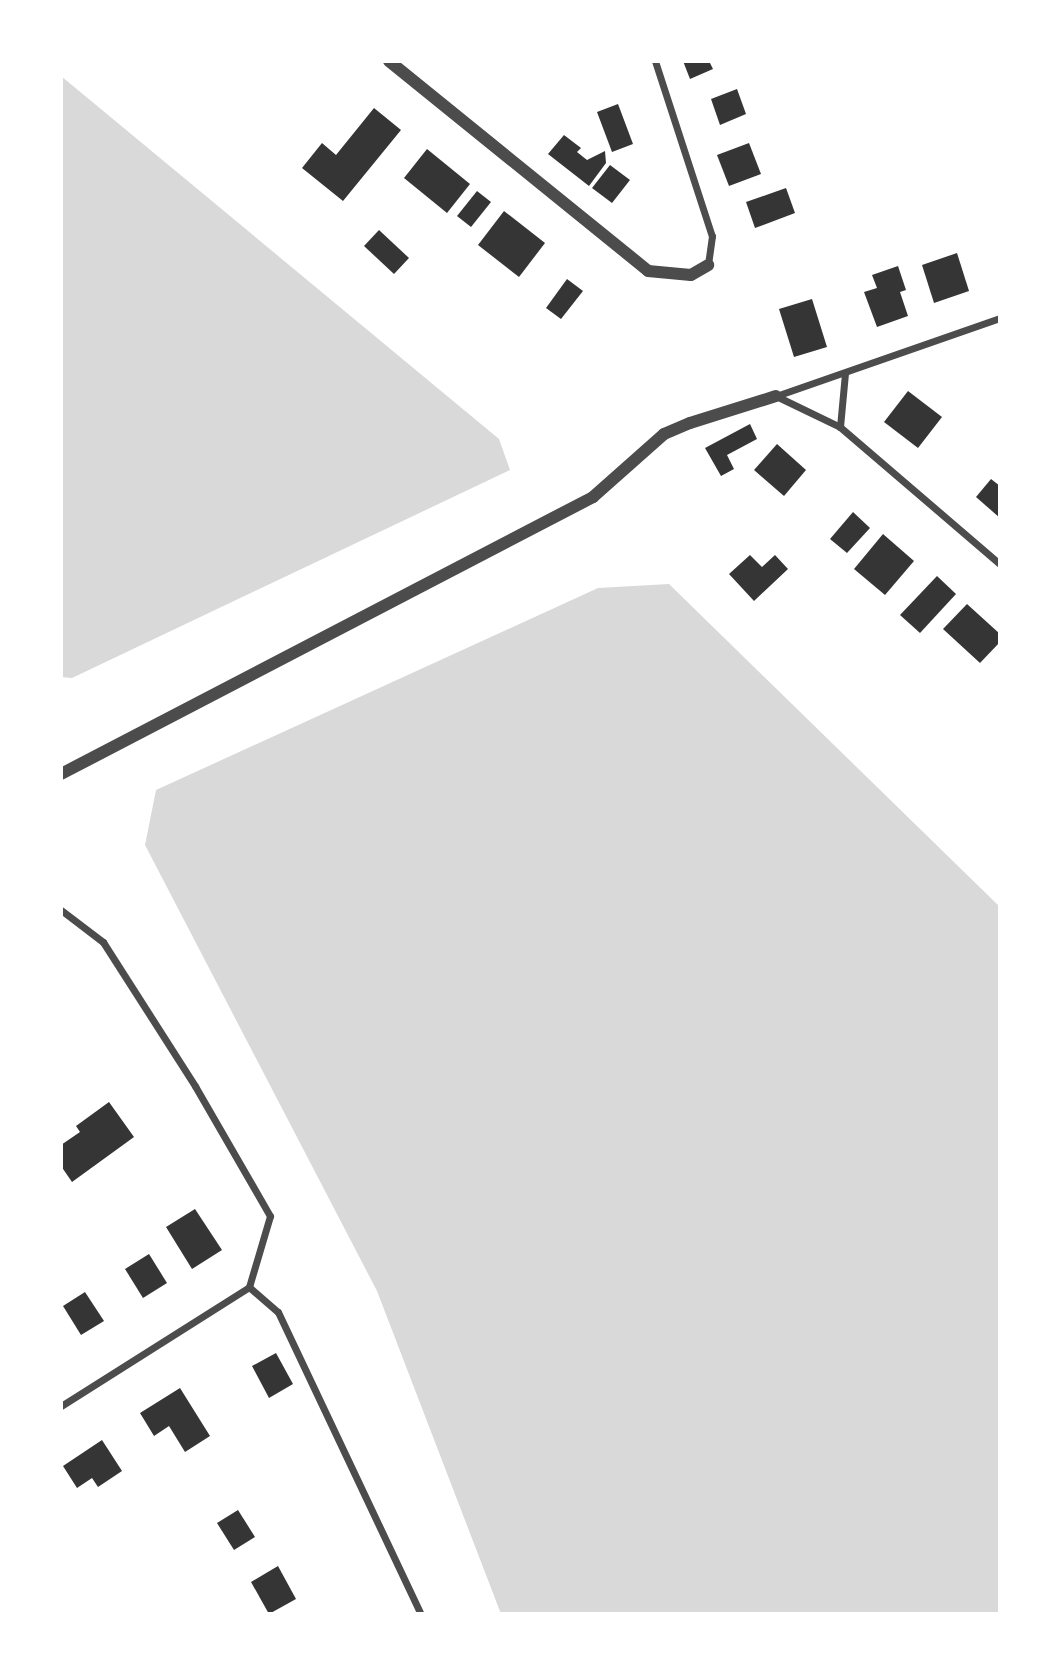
<!DOCTYPE html>
<html>
<head>
<meta charset="utf-8">
<style>
	body { margin:0 }
	#map { position:relative; width:1061px; height:1675px; overflow:hidden; background:#fff; font-family:"Fira Sans",sans-serif }
	div>[style] { position:absolute }
	.water>* { inset:0; background:#d9d9d9 }
	.building>* { inset:0; background:#353535 }
	.minor>* { height:7px; margin:-3.5px; padding:0 3.5px; transform-origin:3.5px; border-radius:3.5px; background:#4c4c4c }
	.tertiary>* { height:12px; margin:-6px; padding:0 6px; transform-origin:6px; border-radius:6px; background:#4c4c4c }
	span { translate:-50% -50%; white-space:nowrap; text-align:center; line-height:1.15; -webkit-text-stroke:6px #fff; paint-order:stroke }
	.frame { position:absolute; inset:0; border:63px solid #fff; pointer-events:none }
</style>
</head>
<body>
<div id="map">
	<div class="water">
		<i style="clip-path:polygon(61px 76px,499px 439px,510px 470px,72px 678px,61px 677px)"></i>
		<i style="clip-path:polygon(669px 584px,1000px 907px,1000px 1614px,501px 1614px,377px 1291px,145px 845px,156px 790px,598px 588px)"></i>
	</div>
	<div class="building">
		<i style="clip-path:polygon(683px 61px,709px 61px,713px 69px,690px 79px)"></i>
		<i style="clip-path:polygon(737px 89px,746px 114px,720px 125px,711px 99px)"></i>
		<i style="clip-path:polygon(618px 104px,633px 144px,612px 152px,597px 112px)"></i>
		<i style="clip-path:polygon(374px 108px,401px 130px,343px 201px,302px 168px,322px 143px,336px 155px)"></i>
		<i style="clip-path:polygon(564px 135px,581px 148px,577px 152px,587px 160px,605px 151px,606px 163px,589px 186px,548px 154px)"></i>
		<i style="clip-path:polygon(749px 143px,761px 174px,729px 186px,717px 155px)"></i>
		<i style="clip-path:polygon(427px 149px,470px 184px,447px 213px,404px 178px)"></i>
		<i style="clip-path:polygon(610px 165px,630px 180px,612px 203px,592px 188px)"></i>
		<i style="clip-path:polygon(786px 188px,795px 213px,755px 228px,746px 202px)"></i>
		<i style="clip-path:polygon(477px 191px,491px 202px,471px 227px,457px 216px)"></i>
		<i style="clip-path:polygon(504px 211px,545px 243px,519px 277px,478px 245px)"></i>
		<i style="clip-path:polygon(379px 230px,409px 258px,394px 274px,364px 246px)"></i>
		<i style="clip-path:polygon(957px 253px,969px 291px,934px 303px,922px 265px)"></i>
		<i style="clip-path:polygon(898px 266px,906px 290px,900px 292px,908px 316px,877px 327px,864px 292px,877px 288px,872px 275px)"></i>
		<i style="clip-path:polygon(567px 279px,583px 291px,561px 319px,546px 308px)"></i>
		<i style="clip-path:polygon(812px 299px,827px 347px,794px 357px,779px 309px)"></i>
		<i style="clip-path:polygon(908px 391px,942px 417px,918px 448px,884px 422px)"></i>
		<i style="clip-path:polygon(750px 424px,757px 439px,727px 455px,734px 469px,721px 476px,705px 448px)"></i>
		<i style="clip-path:polygon(777px 444px,806px 470px,784px 496px,754px 470px)"></i>
		<i style="clip-path:polygon(991px 479px,1000px 486px,1000px 518px,976px 497px)"></i>
		<i style="clip-path:polygon(853px 512px,870px 528px,847px 553px,830px 539px)"></i>
		<i style="clip-path:polygon(883px 534px,914px 561px,885px 595px,854px 569px)"></i>
		<i style="clip-path:polygon(750px 555px,762px 567px,775px 555px,788px 569px,754px 601px,729px 574px)"></i>
		<i style="clip-path:polygon(937px 576px,956px 594px,920px 633px,900px 615px)"></i>
		<i style="clip-path:polygon(967px 604px,1000px 634px,1000px 642px,980px 663px,943px 629px)"></i>
		<i style="clip-path:polygon(109px 1102px,134px 1137px,72px 1182px,61px 1166px,61px 1145px,80px 1132px,76px 1126px)"></i>
		<i style="clip-path:polygon(195px 1209px,222px 1250px,192px 1269px,166px 1227px)"></i>
		<i style="clip-path:polygon(149px 1254px,167px 1283px,143px 1298px,125px 1269px)"></i>
		<i style="clip-path:polygon(85px 1292px,104px 1321px,81px 1335px,63px 1306px)"></i>
		<i style="clip-path:polygon(276px 1353px,293px 1384px,269px 1398px,252px 1366px)"></i>
		<i style="clip-path:polygon(180px 1388px,210px 1436px,185px 1452px,169px 1426px,154px 1436px,140px 1413px)"></i>
		<i style="clip-path:polygon(102px 1440px,122px 1471px,98px 1487px,92px 1478px,77px 1488px,63px 1466px)"></i>
		<i style="clip-path:polygon(238px 1510px,255px 1537px,234px 1550px,217px 1523px)"></i>
		<i style="clip-path:polygon(278px 1566px,296px 1599px,269px 1614px,251px 1582px)"></i>
	</div>
	<div class="minor">
		<i style="left:655px;top:61px;width:184px;rotate:72deg"></i>
		<i style="left:712px;top:236px;width:29px;rotate:98deg"></i>
		<i style="left:776px;top:396px;width:71px;rotate:25.8deg"></i>
		<i style="left:840px;top:427px;width:211px;rotate:40.6deg"></i>
		<i style="left:776px;top:396px;width:237px;rotate:-19.2deg"></i>
		<i style="left:840px;top:427px;width:54px;rotate:-84.7deg"></i>
		<i style="left:61px;top:910px;width:53px;rotate:37.3deg"></i>
		<i style="left:103px;top:942px;width:171px;rotate:57.4deg"></i>
		<i style="left:195px;top:1086px;width:150px;rotate:60deg"></i>
		<i style="left:270px;top:1216px;width:74px;rotate:106.5deg"></i>
		<i style="left:249px;top:1287px;width:38px;rotate:41deg"></i>
		<i style="left:278px;top:1312px;width:334px;rotate:64.7deg"></i>
		<i style="left:61px;top:1406px;width:222px;rotate:-32.3deg"></i>
	</div>
	<div class="tertiary">
		<i style="left:389px;top:61px;width:333px;rotate:39deg"></i>
		<i style="left:648px;top:271px;width:43px;rotate:5.3deg"></i>
		<i style="left:691px;top:275px;width:20px;rotate:-30deg"></i>
		<i style="left:61px;top:774px;width:600px;rotate:-27.5deg"></i>
		<i style="left:593px;top:497px;width:95px;rotate:-41.6deg"></i>
		<i style="left:664px;top:434px;width:28px;rotate:-23deg"></i>
		<i style="left:690px;top:423px;width:90px;rotate:-17.4deg"></i>
	</div>
	<div class="frame"></div>
</div>
</body>
</html>
